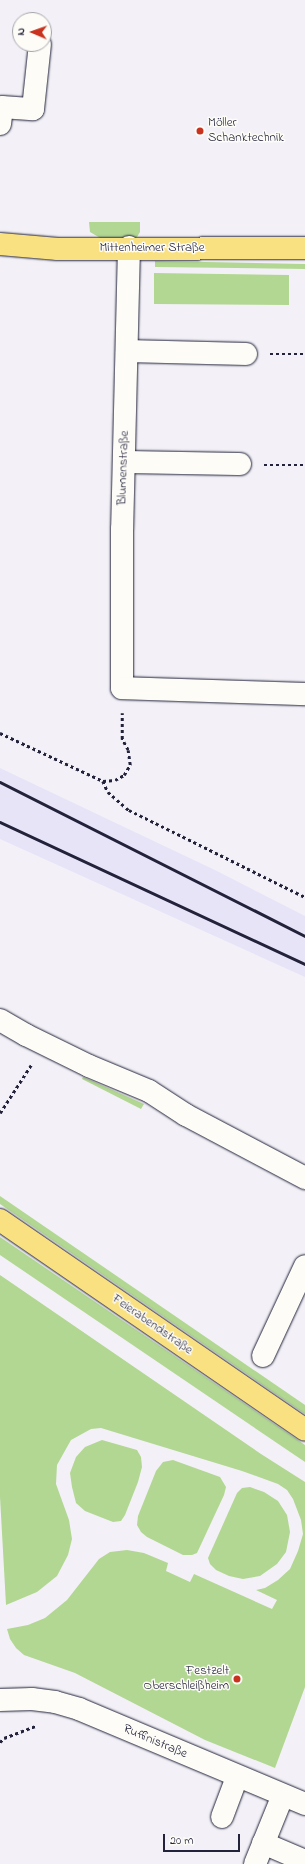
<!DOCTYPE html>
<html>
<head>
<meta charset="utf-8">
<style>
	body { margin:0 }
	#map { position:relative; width:305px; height:1864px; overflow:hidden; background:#f3f1f7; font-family:"Indie Flower",sans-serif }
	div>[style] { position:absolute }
	.built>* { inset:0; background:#e8e4f8 }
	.green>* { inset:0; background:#b2d792 }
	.path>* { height:2.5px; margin-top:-1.25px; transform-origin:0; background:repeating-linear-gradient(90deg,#22223b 0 3px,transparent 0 6px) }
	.roads { filter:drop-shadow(0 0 1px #22223b) drop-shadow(0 0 1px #22223b) }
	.minor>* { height:22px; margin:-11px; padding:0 11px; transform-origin:11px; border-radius:11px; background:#fdfcf7 }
	.major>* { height:22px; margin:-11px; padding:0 11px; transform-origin:11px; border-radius:11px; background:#f9e181 }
	.rail>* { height:3px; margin:-1.5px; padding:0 1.5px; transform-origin:1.5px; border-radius:1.5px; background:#22223b }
	.dots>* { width:11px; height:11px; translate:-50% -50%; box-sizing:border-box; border:2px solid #fdfcf7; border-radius:50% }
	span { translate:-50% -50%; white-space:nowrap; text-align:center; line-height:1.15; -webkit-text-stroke:3px #fdfcf7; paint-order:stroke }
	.poi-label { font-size:13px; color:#22223b }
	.left { translate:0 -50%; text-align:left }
	.right { translate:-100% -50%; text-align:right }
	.street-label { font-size:13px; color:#22223b }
	.north { position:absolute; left:12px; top:12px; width:40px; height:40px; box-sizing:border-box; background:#fdfcf7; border:1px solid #a5a5ac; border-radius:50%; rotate:272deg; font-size:11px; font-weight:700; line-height:16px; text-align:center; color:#22223b }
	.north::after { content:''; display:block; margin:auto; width:14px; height:18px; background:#c8321e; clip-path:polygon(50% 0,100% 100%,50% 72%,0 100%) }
	.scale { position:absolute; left:163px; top:1834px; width:77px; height:18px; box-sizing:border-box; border:2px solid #22223b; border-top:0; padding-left:5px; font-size:12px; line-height:14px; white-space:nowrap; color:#22223b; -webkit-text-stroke:3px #fdfcf7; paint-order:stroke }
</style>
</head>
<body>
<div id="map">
	<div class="built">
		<i style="clip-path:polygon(0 768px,217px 871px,305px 916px,305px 977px,0 839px)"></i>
	</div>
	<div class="green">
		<i style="clip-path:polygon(89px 222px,140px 222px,140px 232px,137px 237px,133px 239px,102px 239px,90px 232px)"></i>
		<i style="clip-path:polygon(155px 261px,305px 264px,305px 269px,155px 267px)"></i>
		<i style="clip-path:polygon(154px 273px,289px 275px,289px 305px,154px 304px)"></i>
		<i style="clip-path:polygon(83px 1077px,144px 1104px,141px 1109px,82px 1079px)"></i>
		<i style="clip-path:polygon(0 1196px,305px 1405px,305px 1414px,0 1204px)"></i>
		<i style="clip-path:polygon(0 1237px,305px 1445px,305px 1462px,0 1255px)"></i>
		<i style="clip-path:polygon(0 1275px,261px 1454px,305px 1482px,305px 1687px,275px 1768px,205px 1740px,75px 1673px,24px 1655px,16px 1648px,10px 1639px,7px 1629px,28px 1625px,45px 1618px,67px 1600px,99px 1559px,110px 1552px,127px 1550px,144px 1553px,168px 1563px,166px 1571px,190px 1582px,194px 1574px,272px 1609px,277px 1600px,256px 1590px,265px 1588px,278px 1580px,290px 1569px,298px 1551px,303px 1534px,301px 1520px,293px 1499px,287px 1490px,278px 1484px,242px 1471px,101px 1428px,91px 1429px,71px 1440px,57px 1465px,56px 1484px,69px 1520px,72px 1539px,68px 1555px,57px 1576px,37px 1592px,6px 1605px,0 1497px)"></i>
		<i style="clip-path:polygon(102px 1440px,137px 1450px,141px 1457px,142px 1467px,138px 1482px,125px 1515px,121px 1521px,113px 1522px,85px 1511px,76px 1503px,72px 1487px,70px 1473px,76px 1457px,85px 1447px)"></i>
		<i style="clip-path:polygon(173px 1460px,220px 1477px,226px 1487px,224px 1495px,204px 1538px,197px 1553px,192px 1555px,183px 1555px,147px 1537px,141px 1532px,137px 1525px,138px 1516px,156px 1471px,163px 1462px)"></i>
		<i style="clip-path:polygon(250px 1487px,264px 1492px,278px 1501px,287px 1515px,290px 1532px,286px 1552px,277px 1564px,260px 1576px,243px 1579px,229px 1576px,216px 1570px,210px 1564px,208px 1558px,237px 1493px,242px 1488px)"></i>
	</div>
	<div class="path">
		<i style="left:270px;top:354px;width:35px"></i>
		<i style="left:264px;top:465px;width:41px"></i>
		<i style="left:0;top:733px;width:114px;rotate:25deg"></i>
		<i style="left:103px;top:781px;width:12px;rotate:-5deg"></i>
		<i style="left:115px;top:780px;width:10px;rotate:-29deg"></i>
		<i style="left:124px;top:775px;width:12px;rotate:-59deg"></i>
		<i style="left:130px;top:765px;width:15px;rotate:-98deg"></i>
		<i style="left:128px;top:750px;width:13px;rotate:-119deg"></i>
		<i style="left:122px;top:739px;width:26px;rotate:-90deg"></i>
		<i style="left:103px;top:781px;width:12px;rotate:66deg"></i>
		<i style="left:108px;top:792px;width:28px;rotate:41deg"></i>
		<i style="left:129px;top:810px;width:196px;rotate:26.3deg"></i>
		<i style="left:0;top:1113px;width:57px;rotate:-57.1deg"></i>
		<i style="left:0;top:1742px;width:6px;rotate:-45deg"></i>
		<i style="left:4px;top:1738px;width:34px;rotate:-21deg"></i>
	</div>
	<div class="roads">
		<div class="minor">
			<i style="left:0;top:124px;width:17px;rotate:-83deg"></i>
			<i style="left:2px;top:107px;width:31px;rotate:4deg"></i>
			<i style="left:33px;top:109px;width:65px;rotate:-83.9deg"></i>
			<i style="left:129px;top:247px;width:282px;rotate:91.4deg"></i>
			<i style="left:122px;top:529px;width:159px;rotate:90deg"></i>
			<i style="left:122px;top:688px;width:183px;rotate:1.9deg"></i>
			<i style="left:127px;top:351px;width:119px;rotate:1.4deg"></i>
			<i style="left:124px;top:462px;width:116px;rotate:1deg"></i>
			<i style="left:0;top:1020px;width:30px;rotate:30deg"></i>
			<i style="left:26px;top:1035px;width:70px;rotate:26.2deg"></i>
			<i style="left:89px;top:1066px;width:65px;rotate:22.6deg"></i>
			<i style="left:149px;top:1091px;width:44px;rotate:33deg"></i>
			<i style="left:186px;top:1115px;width:135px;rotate:27.9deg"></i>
			<i style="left:263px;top:1356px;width:99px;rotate:-65deg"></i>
			<i style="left:0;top:1700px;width:32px;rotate:-2deg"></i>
			<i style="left:32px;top:1699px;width:23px;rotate:7deg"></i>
			<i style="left:55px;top:1702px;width:25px;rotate:16deg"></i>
			<i style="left:79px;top:1709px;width:245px;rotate:22.8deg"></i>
			<i style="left:222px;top:1817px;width:43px;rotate:-69.4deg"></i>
			<i style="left:263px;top:1843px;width:46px;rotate:23.2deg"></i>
			<i style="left:255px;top:1864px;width:74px;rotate:-67.9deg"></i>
		</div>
		<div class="major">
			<i style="left:0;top:244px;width:58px;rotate:4.9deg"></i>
			<i style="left:58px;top:249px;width:247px;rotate:-0.2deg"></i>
			<i style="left:0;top:1220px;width:370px;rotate:34.5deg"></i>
		</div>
	</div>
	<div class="rail">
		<i style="left:0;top:782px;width:342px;rotate:26.8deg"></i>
		<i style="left:0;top:822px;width:336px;rotate:25deg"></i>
	</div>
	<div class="dots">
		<i style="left:200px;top:131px;background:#c8321e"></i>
		<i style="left:237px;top:1679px;background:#c8321e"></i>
	</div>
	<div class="poi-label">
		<span class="left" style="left:208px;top:131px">Möller<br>Schanktechnik</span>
		<span class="right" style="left:229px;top:1679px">Festzelt<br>Oberschleißheim</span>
	</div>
	<div class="street-label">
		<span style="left:152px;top:248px">Mittenheimer Straße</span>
		<span style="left:124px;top:468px;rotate:-88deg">Blumenstraße</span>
		<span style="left:152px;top:1325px;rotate:35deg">Feierabendstraße</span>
		<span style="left:155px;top:1742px;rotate:23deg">Ruffinistraße</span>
	</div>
	<div class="north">N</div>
	<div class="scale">20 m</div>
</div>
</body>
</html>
